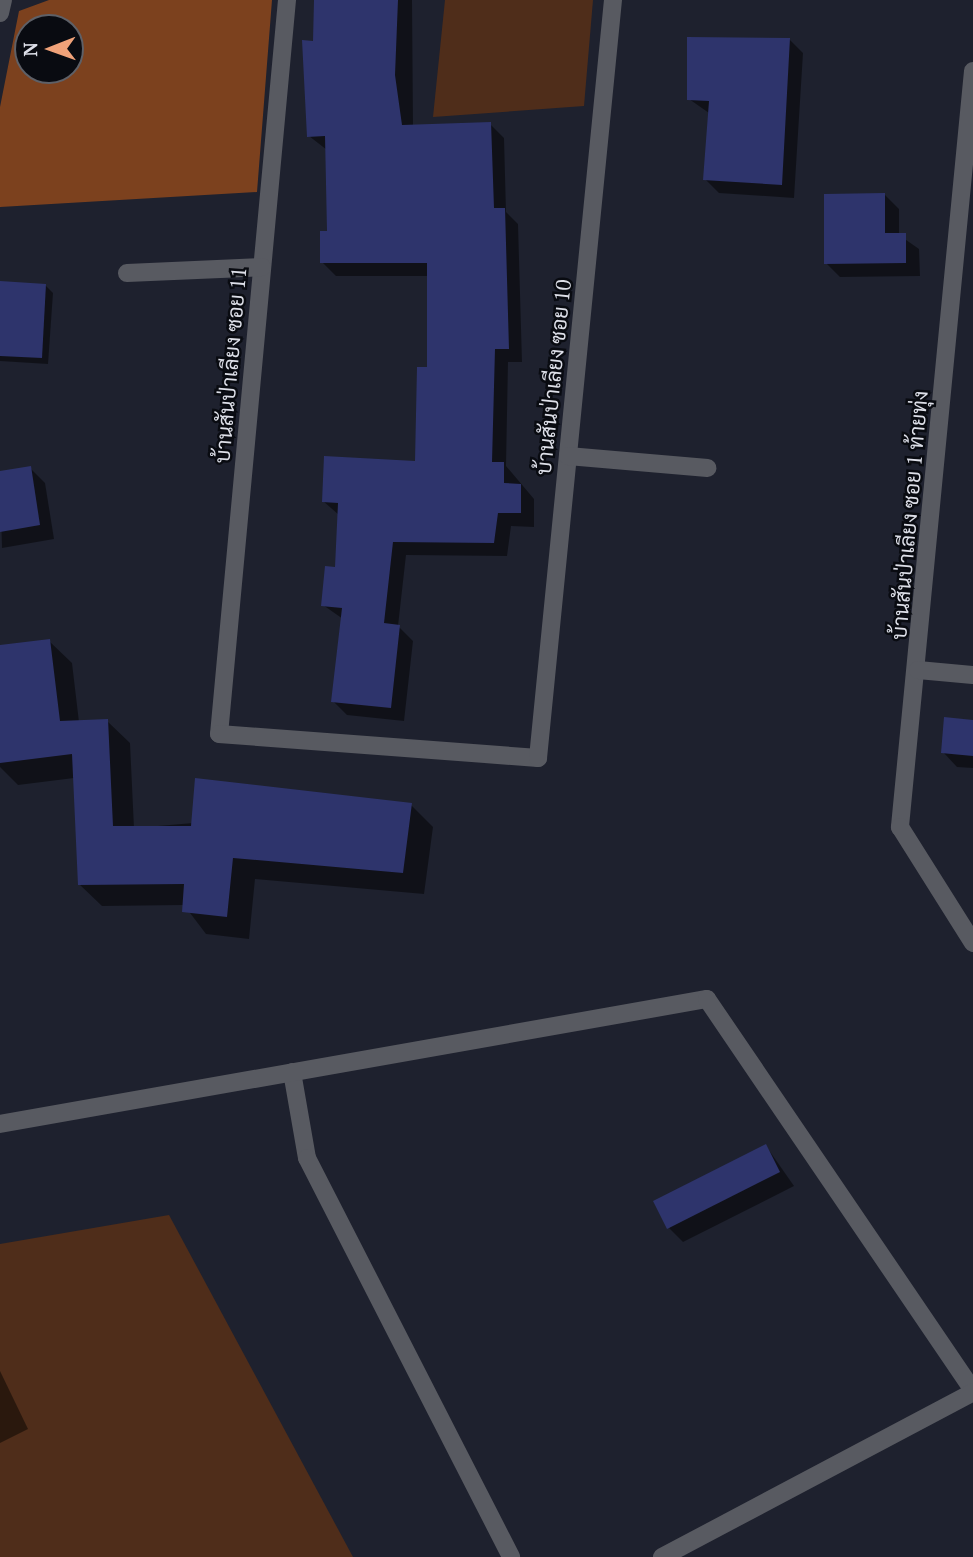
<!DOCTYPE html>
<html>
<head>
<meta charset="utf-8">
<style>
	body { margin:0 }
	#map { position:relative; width:973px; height:1557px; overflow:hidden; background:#1e212e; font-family:"PT Serif",Sarabun,serif }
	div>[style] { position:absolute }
	.green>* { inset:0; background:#4f2d1a }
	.forest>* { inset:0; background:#7c411e }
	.shadow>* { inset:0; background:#0007 }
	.building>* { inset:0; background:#2e346c }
	.minor>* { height:18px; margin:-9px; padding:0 9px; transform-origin:9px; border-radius:9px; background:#585a61 }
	span { translate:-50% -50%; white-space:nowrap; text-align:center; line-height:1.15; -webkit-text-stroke:5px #090b11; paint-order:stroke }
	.street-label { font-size:21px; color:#dddfe8 }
	.north { position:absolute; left:14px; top:14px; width:70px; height:70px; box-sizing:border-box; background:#090b11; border:2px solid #5e6067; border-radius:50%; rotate:269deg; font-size:19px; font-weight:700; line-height:28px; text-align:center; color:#dddfe8 }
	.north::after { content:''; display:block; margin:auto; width:24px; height:32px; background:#f0a279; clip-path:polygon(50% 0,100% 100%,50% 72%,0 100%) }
</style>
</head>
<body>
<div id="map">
	<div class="green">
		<i style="clip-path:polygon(445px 0,593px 0,584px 106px,433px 117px)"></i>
		<i style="clip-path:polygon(169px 1215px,353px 1557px,0 1557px,0 1244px)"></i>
	</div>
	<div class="forest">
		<i style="clip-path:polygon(evenodd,49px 0,272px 0,257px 192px,0 207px,0 107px,19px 11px,49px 0,28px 28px,70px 28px,70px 70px,28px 70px,28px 28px)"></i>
	</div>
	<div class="shadow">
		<i style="clip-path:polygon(316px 0,412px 0,413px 126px,490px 124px,504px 138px,506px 212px,518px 224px,522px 362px,508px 362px,506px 466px,534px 499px,534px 527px,511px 526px,507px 556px,406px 555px,398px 626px,413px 641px,404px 721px,347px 715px,333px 701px,343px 619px,323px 605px,337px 569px,339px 515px,323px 501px,416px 463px,429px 369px,429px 276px,336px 276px,322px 262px,329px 232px,327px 150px,309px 136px)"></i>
		<i style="clip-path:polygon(789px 39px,803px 53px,794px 198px,719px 193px,705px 179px,709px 113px,689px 99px)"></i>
		<i style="clip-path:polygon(885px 195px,899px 209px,899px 235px,919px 249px,920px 276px,840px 277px,826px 263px)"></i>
		<i style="clip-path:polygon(0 283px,46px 286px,53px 293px,48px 364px,0 361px)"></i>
		<i style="clip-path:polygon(30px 468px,45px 483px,54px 539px,2px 548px,0 473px)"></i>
		<i style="clip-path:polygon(49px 641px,72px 663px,79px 722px,107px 721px,130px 743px,134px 828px,411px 805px,433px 827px,424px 894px,255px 879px,249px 939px,206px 934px,184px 905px,102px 906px,79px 884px,74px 778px,18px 785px,0 767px,0 647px)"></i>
		<i style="clip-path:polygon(973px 722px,973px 768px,957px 767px,943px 752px)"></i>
		<i style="clip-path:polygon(766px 1146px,794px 1186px,683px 1242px,669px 1228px)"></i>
		<i style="clip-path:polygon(0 1371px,28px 1429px,0 1443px)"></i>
	</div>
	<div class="building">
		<i style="clip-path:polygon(314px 0,398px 0,395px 75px,402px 125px,491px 122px,494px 208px,505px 208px,509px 349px,495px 349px,492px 462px,504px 462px,504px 483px,521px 484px,521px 513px,498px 513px,494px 543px,393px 542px,384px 623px,400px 625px,391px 708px,331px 702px,342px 608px,321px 606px,325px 566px,335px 567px,338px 503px,322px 502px,324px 456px,415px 461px,417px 367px,427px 367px,427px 263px,320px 263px,320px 231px,327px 231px,325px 136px,307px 137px,302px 40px,313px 41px)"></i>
		<i style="clip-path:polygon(687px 37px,790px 38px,782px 185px,703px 180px,709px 101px,687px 100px)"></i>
		<i style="clip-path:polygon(885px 193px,885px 233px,906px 233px,906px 263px,824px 264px,824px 194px)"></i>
		<i style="clip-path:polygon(0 281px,46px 284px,42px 358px,0 356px)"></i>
		<i style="clip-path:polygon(31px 466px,40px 525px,0 532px,0 471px)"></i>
		<i style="clip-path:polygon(50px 639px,60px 721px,108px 719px,113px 826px,191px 826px,195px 778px,412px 803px,403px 873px,233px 858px,227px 917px,182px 912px,184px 884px,78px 885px,72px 754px,0 763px,0 645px)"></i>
		<i style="clip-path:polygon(944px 717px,973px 720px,973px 756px,941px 753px)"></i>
		<i style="clip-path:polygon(766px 1144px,780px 1172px,667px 1229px,653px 1201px)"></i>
	</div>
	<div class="minor">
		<i style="left:287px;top:0;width:737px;rotate:95.29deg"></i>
		<i style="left:219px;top:734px;width:320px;rotate:4.3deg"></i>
		<i style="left:538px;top:758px;width:762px;rotate:-84.35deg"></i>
		<i style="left:0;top:13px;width:13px;rotate:-77deg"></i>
		<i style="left:973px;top:71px;width:760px;rotate:95.52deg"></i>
		<i style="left:900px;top:827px;width:137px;rotate:57.8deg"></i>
		<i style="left:127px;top:273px;width:135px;rotate:-2.5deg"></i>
		<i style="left:568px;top:456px;width:140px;rotate:4.9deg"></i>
		<i style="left:918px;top:670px;width:55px;rotate:5.2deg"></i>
		<i style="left:292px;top:1072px;width:87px;rotate:80.1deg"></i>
		<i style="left:307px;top:1158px;width:448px;rotate:62.9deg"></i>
		<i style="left:0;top:1124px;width:718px;rotate:-10.03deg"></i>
		<i style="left:707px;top:999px;width:474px;rotate:55.8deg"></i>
		<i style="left:662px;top:1557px;width:352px;rotate:-27.9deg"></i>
	</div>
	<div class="street-label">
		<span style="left:230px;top:365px;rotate:-85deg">บ้านสันป่าเลียง ซอย 11</span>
		<span style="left:553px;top:377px;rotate:-84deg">บ้านสันป่าเลียง ซอย 10</span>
		<span style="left:909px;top:515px;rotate:-85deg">บ้านสันป่าเลียง ซอย 1 ท้ายทุ่ง</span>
	</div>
	<div class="north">N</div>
</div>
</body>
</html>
